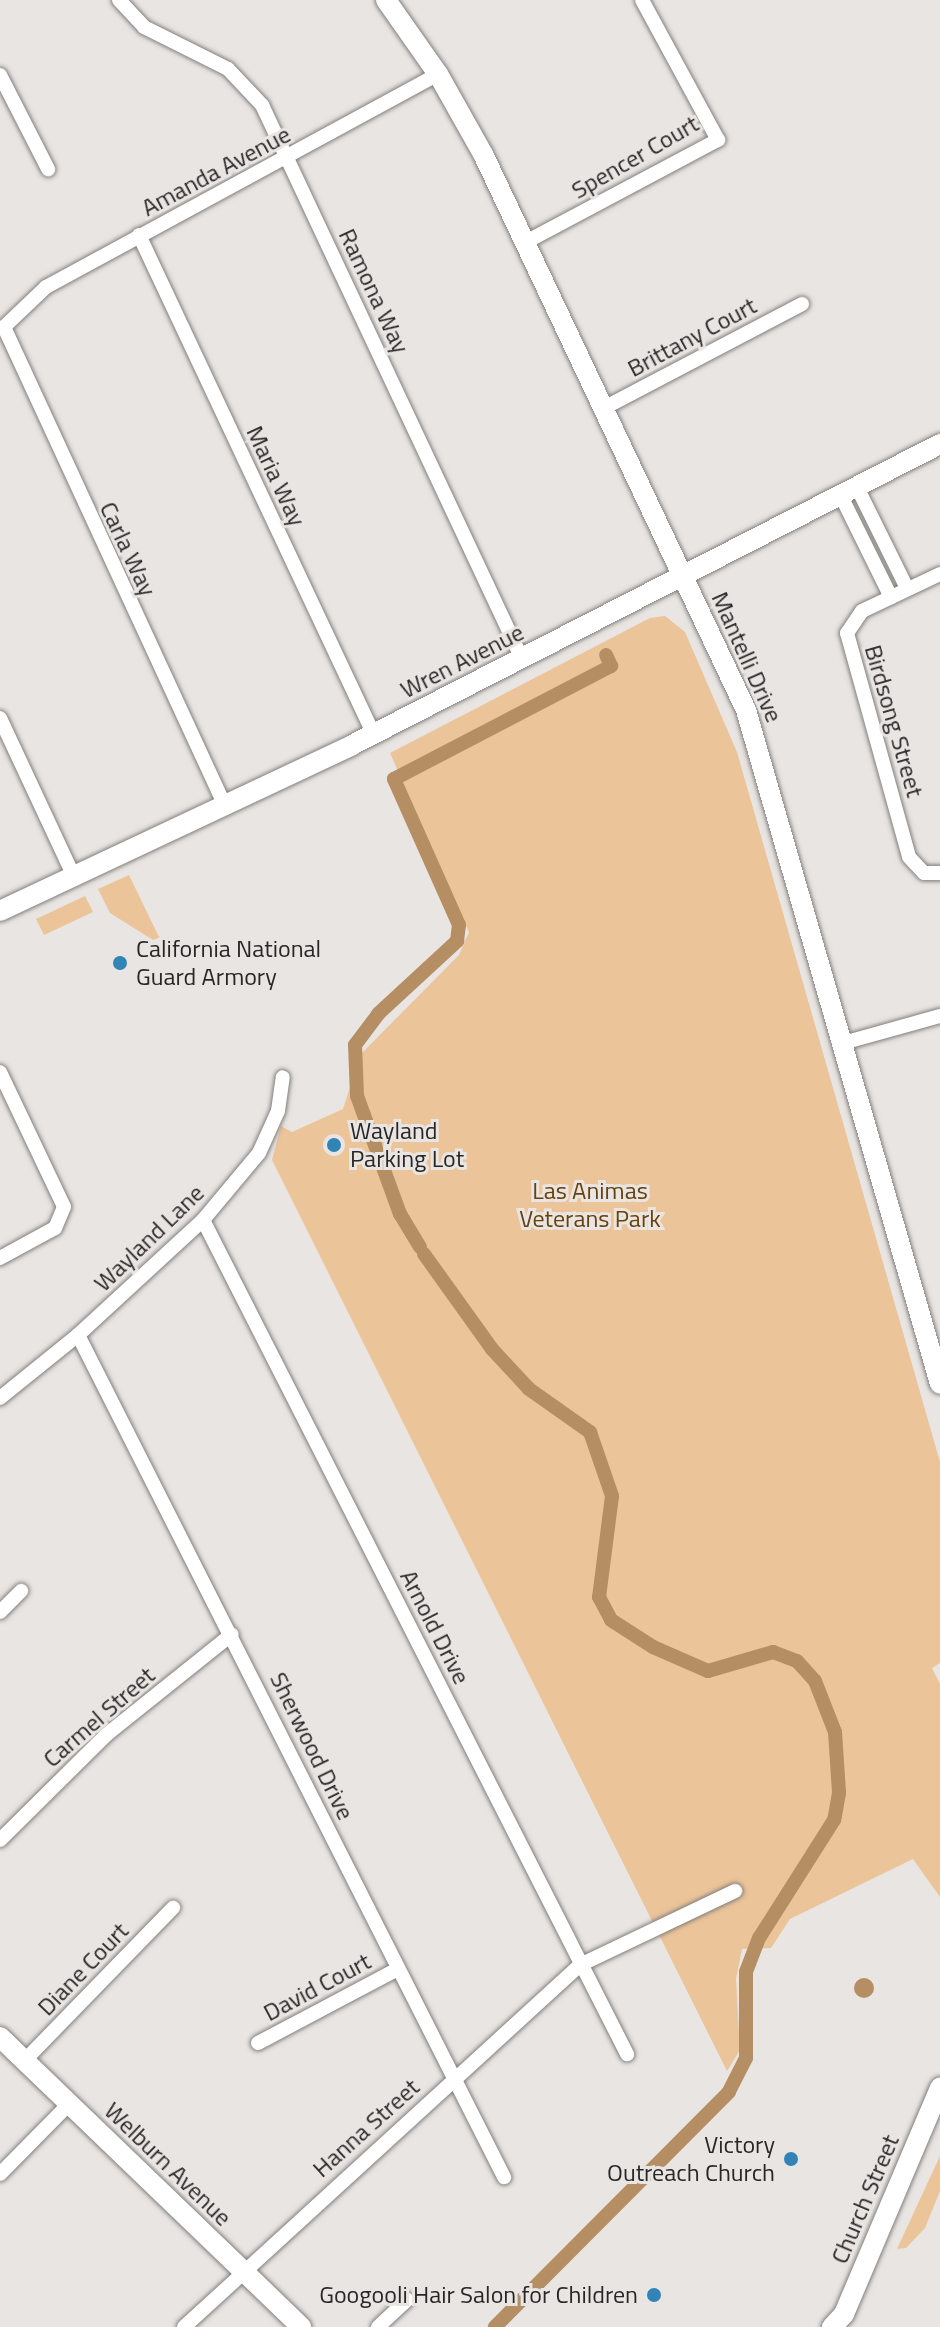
<!DOCTYPE html>
<html>
<head>
<meta charset="utf-8">
<style>
	body { margin:0 }
	#map { position:relative; width:940px; height:2327px; overflow:hidden; background:#e8e5e2; font-family:"Titillium Web",sans-serif }
	div>[style] { position:absolute }
	.green>* { inset:0; background:#ecc49a }
	.water>* { inset:0; background:#b68e63 }
	.round { border-radius:50% }
	.canal>* { height:14px; margin:-7px; padding:0 7px; transform-origin:7px; border-radius:7px; background:#b68e63 }
	.roads { filter:drop-shadow(0 0 2px #827f7c) drop-shadow(0 0 2px #827f7c) }
	.street>* { height:14px; margin:-7px; padding:0 7px; transform-origin:7px; border-radius:7px; background:#fff }
	.secondary>* { height:20px; margin:-10px; padding:0 10px; transform-origin:10px; border-radius:10px; background:#fff }
	.dots>* { width:22px; height:22px; translate:-50% -50%; box-sizing:border-box; border:4px solid #e8e5e2; border-radius:50% }
	span { translate:-50% -50%; white-space:nowrap; text-align:center; line-height:1.15; -webkit-text-stroke:6px #e8e5e2; paint-order:stroke }
	.street-label { font-size:24px; color:#282725 }
	.poi-label { font-size:24px; color:#282725 }
	.left { translate:0 -50%; text-align:left }
	.right { translate:-100% -50%; text-align:right }
	.park-label { font-size:24px; color:#69410b }
</style>
</head>
<body>
<div id="map">
	<div class="green">
		<i style="clip-path:polygon(665px 616px,685px 632px,737px 752px,940px 1462px,940px 1663px,932px 1668px,940px 1684px,940px 1897px,913px 1859px,790px 1919px,771px 1948px,742px 1949px,736px 1979px,740px 2050px,727px 2071px,272px 1160px,281px 1126px,292px 1132px,343px 1109px,361px 1054px,459px 955px,469px 932px,390px 753px,650px 618px)"></i>
		<i style="clip-path:polygon(129px 875px,158px 935px,160px 937px,153px 940px,110px 913px,98px 889px)"></i>
		<i style="clip-path:polygon(85px 896px,93px 912px,44px 935px,36px 919px)"></i>
		<i style="clip-path:polygon(940px 2156px,940px 2191px,925px 2228px,906px 2248px,897px 2249px)"></i>
	</div>
	<div class="water">
		<i class="round" style="left:854px;top:1978px;width:20px;height:20px"></i>
	</div>
	<div class="canal">
		<i style="left:420px;top:1247px;width:39px;rotate:-121deg"></i>
		<i style="left:400px;top:1214px;width:126px;rotate:-110deg"></i>
		<i style="left:357px;top:1096px;width:51px;rotate:-92.2deg"></i>
		<i style="left:355px;top:1045px;width:39px;rotate:-53deg"></i>
		<i style="left:378px;top:1014px;width:108px;rotate:-42.7deg"></i>
		<i style="left:457px;top:941px;width:16px;rotate:-83deg"></i>
		<i style="left:459px;top:925px;width:160px;rotate:-114deg"></i>
		<i style="left:394px;top:779px;width:245px;rotate:-27.5deg"></i>
		<i style="left:611px;top:666px;width:12px;rotate:-114deg"></i>
		<i style="left:424px;top:1254px;width:117px;rotate:54.4deg"></i>
		<i style="left:492px;top:1349px;width:54px;rotate:47.2deg"></i>
		<i style="left:529px;top:1389px;width:75px;rotate:35.2deg"></i>
		<i style="left:590px;top:1432px;width:68px;rotate:71deg"></i>
		<i style="left:612px;top:1496px;width:102px;rotate:97.3deg"></i>
		<i style="left:599px;top:1597px;width:26px;rotate:62deg"></i>
		<i style="left:611px;top:1620px;width:50px;rotate:32.7deg"></i>
		<i style="left:653px;top:1647px;width:60px;rotate:23.6deg"></i>
		<i style="left:708px;top:1671px;width:68px;rotate:-16.3deg"></i>
		<i style="left:773px;top:1652px;width:26px;rotate:21deg"></i>
		<i style="left:797px;top:1661px;width:27px;rotate:48deg"></i>
		<i style="left:815px;top:1681px;width:55px;rotate:68.6deg"></i>
		<i style="left:835px;top:1732px;width:61px;rotate:86.2deg"></i>
		<i style="left:839px;top:1793px;width:27px;rotate:100deg"></i>
		<i style="left:834px;top:1820px;width:140px;rotate:122.4deg"></i>
		<i style="left:759px;top:1938px;width:36px;rotate:111deg"></i>
		<i style="left:746px;top:1972px;width:86px;rotate:90deg"></i>
		<i style="left:746px;top:2058px;width:38px;rotate:117deg"></i>
		<i style="left:729px;top:2092px;width:332px;rotate:134.9deg"></i>
	</div>
	<div class="roads">
		<div class="street">
			<i style="left:119px;top:0;width:37px;rotate:47deg"></i>
			<i style="left:144px;top:27px;width:94px;rotate:26.6deg"></i>
			<i style="left:228px;top:69px;width:50px;rotate:46.6deg"></i>
			<i style="left:262px;top:105px;width:612px;rotate:64.86deg"></i>
			<i style="left:0;top:75px;width:106px;rotate:62.9deg"></i>
			<i style="left:139px;top:235px;width:552px;rotate:64.83deg"></i>
			<i style="left:524px;top:243px;width:220px;rotate:-28deg"></i>
			<i style="left:718px;top:140px;width:159px;rotate:-118.5deg"></i>
			<i style="left:602px;top:409px;width:226px;rotate:-27.7deg"></i>
			<i style="left:857px;top:487px;width:113px;rotate:63.7deg"></i>
			<i style="left:841px;top:496px;width:113px;rotate:63.7deg"></i>
			<i style="left:940px;top:574px;width:86px;rotate:154.6deg"></i>
			<i style="left:862px;top:611px;width:27px;rotate:124deg"></i>
			<i style="left:847px;top:633px;width:232px;rotate:74.5deg"></i>
			<i style="left:909px;top:857px;width:22px;rotate:47deg"></i>
			<i style="left:924px;top:873px;width:16px"></i>
			<i style="left:0;top:718px;width:175px;rotate:65deg"></i>
			<i style="left:226px;top:808px;width:530px;rotate:-114.78deg"></i>
			<i style="left:4px;top:327px;width:58px;rotate:-43.6deg"></i>
			<i style="left:46px;top:287px;width:446px;rotate:-28.5deg"></i>
			<i style="left:843px;top:1043px;width:101px;rotate:-15.6deg"></i>
			<i style="left:0;top:1072px;width:149px;rotate:64.6deg"></i>
			<i style="left:64px;top:1207px;width:23px;rotate:113deg"></i>
			<i style="left:55px;top:1228px;width:63px;rotate:151.4deg"></i>
			<i style="left:203px;top:1220px;width:936px;rotate:63.05deg"></i>
			<i style="left:78px;top:1335px;width:944px;rotate:63.16deg"></i>
			<i style="left:0;top:1398px;width:100px;rotate:-38.9deg"></i>
			<i style="left:78px;top:1335px;width:170px;rotate:-42.6deg"></i>
			<i style="left:203px;top:1220px;width:87px;rotate:-50.1deg"></i>
			<i style="left:259px;top:1153px;width:46px;rotate:-65.7deg"></i>
			<i style="left:278px;top:1111px;width:34px;rotate:-82deg"></i>
			<i style="left:0;top:1612px;width:30px;rotate:-45deg"></i>
			<i style="left:0;top:1840px;width:149px;rotate:-44.7deg"></i>
			<i style="left:106px;top:1735px;width:161px;rotate:-38.7deg"></i>
			<i style="left:258px;top:2043px;width:156px;rotate:-27.9deg"></i>
			<i style="left:24px;top:2061px;width:214px;rotate:-45.8deg"></i>
			<i style="left:0;top:2174px;width:98px;rotate:-45.4deg"></i>
			<i style="left:184px;top:2327px;width:537px;rotate:-42.43deg"></i>
			<i style="left:580px;top:1965px;width:172px;rotate:-25.5deg"></i>
			<i style="left:378px;top:2327px;width:40px;rotate:-43deg"></i>
		</div>
		<div class="secondary">
			<i style="left:386px;top:0;width:90px;rotate:54.9deg"></i>
			<i style="left:438px;top:74px;width:94px;rotate:60.7deg"></i>
			<i style="left:484px;top:156px;width:613px;rotate:64.69deg"></i>
			<i style="left:746px;top:710px;width:701px;rotate:73.94deg"></i>
			<i style="left:0;top:911px;width:389px;rotate:-25.2deg"></i>
			<i style="left:352px;top:745px;width:661px;rotate:-27.11deg"></i>
			<i style="left:0;top:2037px;width:418px;rotate:43.9deg"></i>
			<i style="left:832px;top:2327px;width:18px;rotate:-47deg"></i>
			<i style="left:844px;top:2314px;width:246px;rotate:-67deg"></i>
		</div>
	</div>
	<div class="dots">
		<i style="left:120px;top:963px;background:#3184b5"></i>
		<i style="left:334px;top:1145px;background:#3184b5"></i>
		<i style="left:791px;top:2159px;background:#3184b5"></i>
		<i style="left:654px;top:2295px;background:#3184b5"></i>
	</div>
	<div class="street-label">
		<span style="left:635px;top:157px;rotate:-30deg">Spencer Court</span>
		<span style="left:216px;top:171px;rotate:-28deg">Amanda Avenue</span>
		<span style="left:374px;top:291px;rotate:65deg">Ramona Way</span>
		<span style="left:692px;top:337px;rotate:-28deg">Brittany Court</span>
		<span style="left:276px;top:476px;rotate:65deg">Maria Way</span>
		<span style="left:128px;top:549px;rotate:65deg">Carla Way</span>
		<span style="left:747px;top:657px;rotate:66deg">Mantelli Drive</span>
		<span style="left:462px;top:661px;rotate:-27deg">Wren Avenue</span>
		<span style="left:894px;top:721px;rotate:74deg">Birdsong Street</span>
		<span style="left:149px;top:1238px;rotate:-44deg">Wayland Lane</span>
		<span style="left:435px;top:1627px;rotate:63deg">Arnold Drive</span>
		<span style="left:99px;top:1717px;rotate:-41deg">Carmel Street</span>
		<span style="left:312px;top:1746px;rotate:64deg">Sherwood Drive</span>
		<span style="left:83px;top:1969px;rotate:-46deg">Diane Court</span>
		<span style="left:317px;top:1987px;rotate:-28deg">David Court</span>
		<span style="left:366px;top:2128px;rotate:-42deg">Hanna Street</span>
		<span style="left:168px;top:2164px;rotate:44deg">Welburn Avenue</span>
		<span style="left:865px;top:2199px;rotate:-67deg">Church Street</span>
	</div>
	<div class="poi-label">
		<span class="left" style="left:136px;top:963px">California National<br>Guard Armory</span>
		<span class="left" style="left:350px;top:1145px">Wayland<br>Parking Lot</span>
		<span class="right" style="left:775px;top:2159px">Victory<br>Outreach Church</span>
		<span class="right" style="left:638px;top:2295px">Googooli Hair Salon for Children</span>
	</div>
	<div class="park-label">
		<span style="left:590px;top:1205px">Las Animas<br>Veterans Park</span>
	</div>
</div>
</body>
</html>
